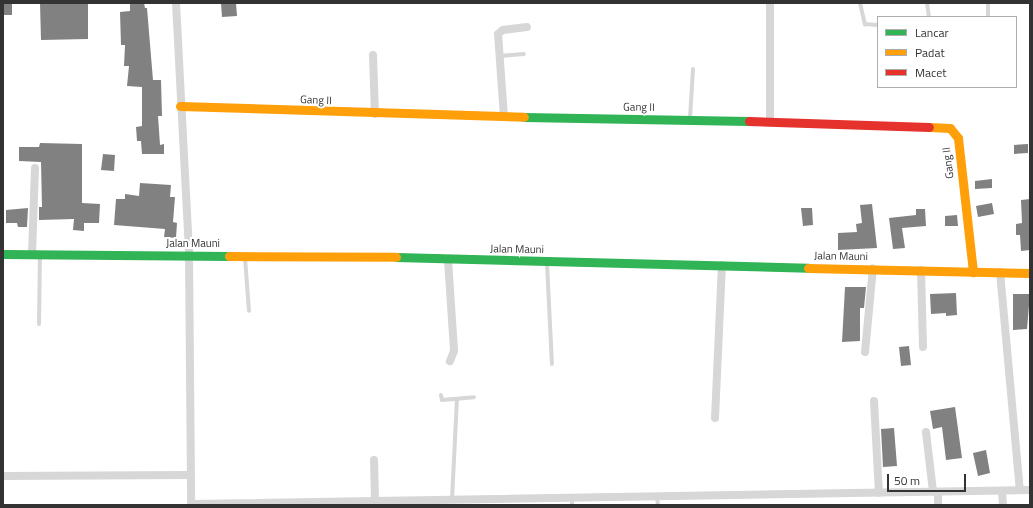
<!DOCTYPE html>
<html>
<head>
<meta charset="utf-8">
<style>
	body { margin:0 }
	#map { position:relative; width:1033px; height:508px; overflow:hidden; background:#fff; font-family:"Titillium Web",sans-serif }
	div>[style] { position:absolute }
	.building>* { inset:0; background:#818181 }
	.lane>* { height:4px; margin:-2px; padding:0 2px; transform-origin:2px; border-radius:2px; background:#d7d7d7 }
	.street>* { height:8px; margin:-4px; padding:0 4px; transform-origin:4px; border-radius:4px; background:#d7d7d7 }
	.fast>* { height:9px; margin:-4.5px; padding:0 4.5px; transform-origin:4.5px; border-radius:4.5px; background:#30b455 }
	.slow>* { height:9px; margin:-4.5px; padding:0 4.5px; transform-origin:4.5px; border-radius:4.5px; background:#ff9f0a }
	.jam>* { height:9px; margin:-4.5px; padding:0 4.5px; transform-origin:4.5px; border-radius:4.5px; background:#e5322d }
	span { translate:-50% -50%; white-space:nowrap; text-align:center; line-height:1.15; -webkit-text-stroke:4px #fff; paint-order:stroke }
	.street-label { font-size:11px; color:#333 }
	.frame { position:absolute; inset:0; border:4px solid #333; pointer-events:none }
	.legend { position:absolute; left:877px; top:16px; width:140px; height:72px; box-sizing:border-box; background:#fff; border:1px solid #adadad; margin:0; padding:5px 7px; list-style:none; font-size:12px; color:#333 }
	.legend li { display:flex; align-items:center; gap:8px; height:20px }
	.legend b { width:20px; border:1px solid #adadad }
	.scale { position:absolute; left:887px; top:474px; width:79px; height:18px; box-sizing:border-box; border:2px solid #333; border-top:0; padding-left:5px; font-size:12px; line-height:14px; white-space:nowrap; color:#333; -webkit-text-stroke:3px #fff; paint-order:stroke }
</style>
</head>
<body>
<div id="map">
	<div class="building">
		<i style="clip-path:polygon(4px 3px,12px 3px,12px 15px,4px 15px)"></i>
		<i style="clip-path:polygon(40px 3px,88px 3px,88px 39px,41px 40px)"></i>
		<i style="clip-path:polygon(130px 3px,144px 3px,145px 8px,147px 8px,153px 80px,161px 80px,162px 116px,158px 116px,160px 145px,164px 144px,164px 154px,142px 154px,141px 141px,137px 141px,136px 127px,142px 126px,142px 87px,127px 86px,129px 66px,124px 66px,125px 45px,121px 45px,120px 12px,130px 11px)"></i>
		<i style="clip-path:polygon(221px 3px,236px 3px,237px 16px,222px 17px)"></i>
		<i style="clip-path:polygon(40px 143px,82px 144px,82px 203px,100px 204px,99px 223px,84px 223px,84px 231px,73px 230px,74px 219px,39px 220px,39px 207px,42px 207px,41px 162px,19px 161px,19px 147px,39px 147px)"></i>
		<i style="clip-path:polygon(1028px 144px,1028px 153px,1014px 154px,1014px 145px)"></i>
		<i style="clip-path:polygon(103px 154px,115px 155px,114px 171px,101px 170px)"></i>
		<i style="clip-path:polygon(992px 179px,992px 188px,975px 189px,975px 181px)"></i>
		<i style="clip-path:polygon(140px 183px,171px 185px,170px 197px,175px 197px,173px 222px,177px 223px,176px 238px,164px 237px,165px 229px,114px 225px,116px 199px,125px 199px,125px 194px,139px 196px)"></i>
		<i style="clip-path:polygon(1030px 199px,1030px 250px,1021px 251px,1020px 235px,1016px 235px,1016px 224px,1022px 223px,1021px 200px)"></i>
		<i style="clip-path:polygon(992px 203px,994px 214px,978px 217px,976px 206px)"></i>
		<i style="clip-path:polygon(872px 204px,877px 248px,838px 250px,838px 233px,857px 232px,856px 224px,862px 223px,860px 205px)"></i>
		<i style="clip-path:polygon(28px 208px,27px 227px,18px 227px,17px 223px,6px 223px,6px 210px)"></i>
		<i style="clip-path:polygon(801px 208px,812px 208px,813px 225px,803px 226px)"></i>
		<i style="clip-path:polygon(916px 209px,925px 209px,926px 226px,902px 228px,905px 248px,893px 249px,889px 218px,916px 215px)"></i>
		<i style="clip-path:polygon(957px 215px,958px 226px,945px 226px,945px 216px)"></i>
		<i style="clip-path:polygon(845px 287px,866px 287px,864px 308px,860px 308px,860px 341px,842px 342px)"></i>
		<i style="clip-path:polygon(956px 293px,957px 315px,946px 316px,946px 313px,931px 314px,930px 294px)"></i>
		<i style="clip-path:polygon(1013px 294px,1030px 294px,1027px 329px,1013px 330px)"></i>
		<i style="clip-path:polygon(909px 346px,911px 365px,901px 366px,899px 347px)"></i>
		<i style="clip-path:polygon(955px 407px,962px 458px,946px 460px,942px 427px,933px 429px,930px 411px)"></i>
		<i style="clip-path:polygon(894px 428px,897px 466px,883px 467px,881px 429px)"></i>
		<i style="clip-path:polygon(986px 450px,990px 473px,978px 476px,973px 453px)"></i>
	</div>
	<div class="lane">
		<i style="left:860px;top:3px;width:22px;rotate:77deg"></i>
		<i style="left:865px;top:24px;width:13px;rotate:4deg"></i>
		<i style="left:927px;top:3px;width:14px;rotate:82deg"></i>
		<i style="left:988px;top:3px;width:14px;rotate:90deg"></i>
		<i style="left:500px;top:56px;width:24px;rotate:-5deg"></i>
		<i style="left:690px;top:118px;width:49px;rotate:-86.5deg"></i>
		<i style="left:245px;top:258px;width:53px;rotate:85.7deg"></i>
		<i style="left:547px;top:263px;width:101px;rotate:87.2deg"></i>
		<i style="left:39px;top:324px;width:69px;rotate:-89.2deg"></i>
		<i style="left:441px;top:395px;width:5px;rotate:79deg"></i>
		<i style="left:442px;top:400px;width:32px;rotate:-5deg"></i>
		<i style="left:657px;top:497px;width:8px;rotate:83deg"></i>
		<i style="left:452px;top:500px;width:101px;rotate:-87.2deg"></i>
		<i style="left:572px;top:505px;width:6px;rotate:-90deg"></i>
	</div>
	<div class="street">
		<i style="left:176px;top:3px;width:252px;rotate:87deg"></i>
		<i style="left:189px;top:255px;width:250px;rotate:89.5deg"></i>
		<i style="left:373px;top:55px;width:59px;rotate:88.1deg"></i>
		<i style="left:504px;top:117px;width:83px;rotate:-94.1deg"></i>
		<i style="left:498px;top:34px;width:6px;rotate:-39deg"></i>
		<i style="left:503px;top:30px;width:24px;rotate:-7deg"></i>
		<i style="left:770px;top:121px;width:118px;rotate:-90deg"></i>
		<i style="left:32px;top:254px;width:86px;rotate:-88deg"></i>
		<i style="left:448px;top:260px;width:91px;rotate:86.2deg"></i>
		<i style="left:454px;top:351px;width:11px;rotate:112deg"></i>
		<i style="left:921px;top:270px;width:77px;rotate:88.5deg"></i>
		<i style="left:1000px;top:272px;width:219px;rotate:84.8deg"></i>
		<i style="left:865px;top:352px;width:84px;rotate:-84.6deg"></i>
		<i style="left:874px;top:401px;width:92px;rotate:86.9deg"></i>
		<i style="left:715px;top:418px;width:153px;rotate:-87.4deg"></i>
		<i style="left:926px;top:432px;width:60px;rotate:83.3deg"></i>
		<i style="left:374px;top:460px;width:42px;rotate:88.6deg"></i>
		<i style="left:3px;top:476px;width:186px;rotate:-0.3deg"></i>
		<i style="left:1002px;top:491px;width:14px;rotate:86deg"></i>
		<i style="left:191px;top:504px;width:839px;rotate:-0.96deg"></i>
		<i style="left:938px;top:505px;width:13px;rotate:-90deg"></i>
	</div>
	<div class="fast">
		<i style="left:524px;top:117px;width:225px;rotate:1deg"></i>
		<i style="left:3px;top:254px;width:226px;rotate:0.5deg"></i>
		<i style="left:396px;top:257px;width:412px;rotate:1.5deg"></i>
	</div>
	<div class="slow">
		<i style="left:180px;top:106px;width:344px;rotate:1.8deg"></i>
		<i style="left:929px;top:127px;width:21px;rotate:3deg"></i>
		<i style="left:950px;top:128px;width:13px;rotate:51deg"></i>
		<i style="left:958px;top:138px;width:135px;rotate:83.6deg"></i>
		<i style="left:229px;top:256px;width:167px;rotate:0.3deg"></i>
		<i style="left:808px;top:268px;width:222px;rotate:1.3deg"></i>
	</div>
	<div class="jam">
		<i style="left:749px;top:121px;width:180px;rotate:1.9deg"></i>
	</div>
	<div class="street-label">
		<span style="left:316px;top:100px;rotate:2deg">Gang II</span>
		<span style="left:639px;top:107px;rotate:1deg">Gang II</span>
		<span style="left:948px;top:163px;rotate:-97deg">Gang II</span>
		<span style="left:193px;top:243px">Jalan Mauni</span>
		<span style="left:517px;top:249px;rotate:1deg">Jalan Mauni</span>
		<span style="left:841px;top:256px;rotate:1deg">Jalan Mauni</span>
	</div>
	<div class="frame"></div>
	<ul class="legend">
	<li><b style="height:5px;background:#30b455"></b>Lancar</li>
	<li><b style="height:5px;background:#ff9f0a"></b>Padat</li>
	<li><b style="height:5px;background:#e5322d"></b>Macet</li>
	</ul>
	<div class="scale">50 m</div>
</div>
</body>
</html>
